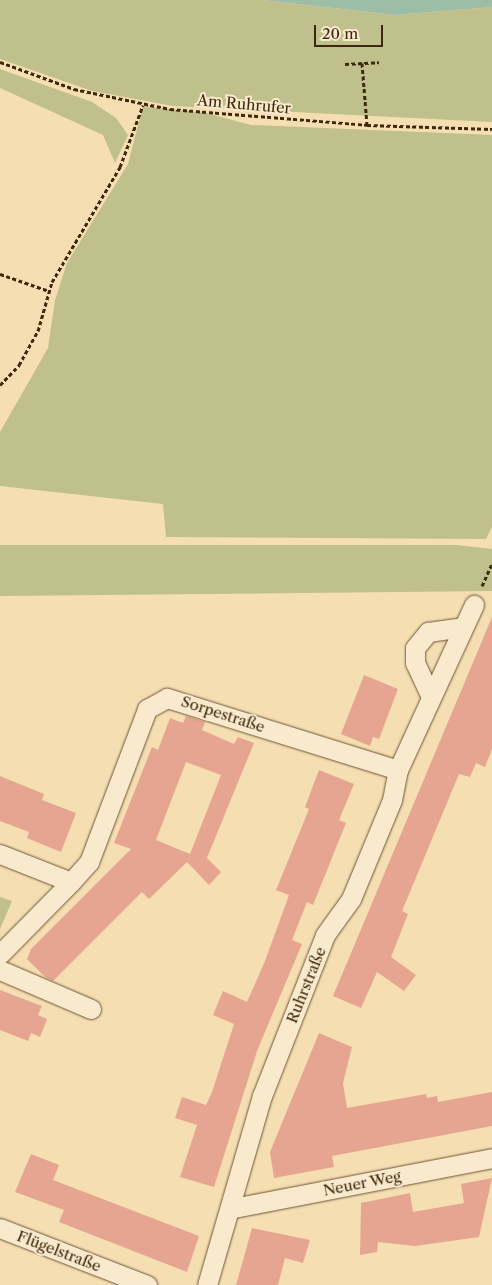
<!DOCTYPE html>
<html>
<head>
<meta charset="utf-8">
<style>
	body { margin:0 }
	#map { position:relative; width:492px; height:1285px; overflow:hidden; background:#f6deb3; font-family:"Libre Caslon Text",serif }
	div>[style] { position:absolute }
	.green>* { inset:0; background:#bfc08b }
	.water>* { inset:0; background:#9ebda7 }
	.building>* { inset:0; background:#e6a590 }
	.path>* { height:3px; margin-top:-1.5px; transform-origin:0; background:repeating-linear-gradient(90deg,#3e280c 0 4px,transparent 0 6.5px) }
	.roads { filter:drop-shadow(0 0 1px #6c5636) drop-shadow(0 0 1px #6c5636) }
	.minor>* { height:19px; margin:-9.5px; padding:0 9.5px; transform-origin:9.5px; border-radius:9.5px; background:#f9eace }
	span { translate:-50% -50%; white-space:nowrap; text-align:center; line-height:1.15; -webkit-text-stroke:4px #f9eace; paint-order:stroke }
	.street-label { font-size:15px; color:#3e280c }
	.scale { position:absolute; left:314px; top:25px; width:69px; height:22px; box-sizing:border-box; border:2px solid #3e280c; border-top:0; padding-left:6px; font-size:15px; line-height:18px; white-space:nowrap; color:#3e280c; -webkit-text-stroke:4px #f9eace; paint-order:stroke }
</style>
</head>
<body>
<div id="map">
	<div class="green">
		<i style="clip-path:polygon(0 0,262px 0,395px 15px,492px 7px,492px 122px,173px 106px,92px 91px,0 59px)"></i>
		<i style="clip-path:polygon(0 69px,92px 102px,116px 118px,128px 135px,115px 163px,103px 135px,0 88px)"></i>
		<i style="clip-path:polygon(143px 106px,206px 113px,251px 125px,492px 135px,492px 527px,486px 539px,166px 537px,163px 504px,0 486px,0 432px,48px 348px,55px 300px,67px 263px,128px 164px)"></i>
		<i style="clip-path:polygon(0 545px,457px 545px,492px 549px,492px 591px,0 596px)"></i>
		<i style="clip-path:polygon(0 897px,12px 901px,0 929px)"></i>
	</div>
	<div class="water">
		<i style="clip-path:polygon(262px 0,492px 0,492px 7px,395px 15px)"></i>
	</div>
	<div class="building">
		<i style="clip-path:polygon(492px 617px,492px 749px,485px 767px,476px 763px,470px 777px,459px 774px,402px 911px,408px 914px,391px 957px,416px 975px,404px 991px,377px 972px,361px 1008px,333px 996px)"></i>
		<i style="clip-path:polygon(364px 675px,398px 689px,379px 739px,373px 737px,370px 746px,341px 734px)"></i>
		<i style="clip-path:polygon(evenodd,186px 716px,205px 722px,202px 730px,234px 744px,238px 737px,254px 743px,207px 858px,221px 872px,209px 885px,187px 862px,149px 899px,142px 892px,53px 981px,45px 977px,27px 959px,31px 949px,131px 849px,114px 843px,152px 747px,158px 750px,170px 718px,183px 723px,186px 716px,186px 762px,221px 775px,190px 854px,156px 840px,186px 762px)"></i>
		<i style="clip-path:polygon(319px 770px,354px 784px,339px 820px,346px 823px,313px 905px,307px 902px,292px 940px,302px 944px,257px 1051px,214px 1187px,180px 1177px,197px 1125px,175px 1118px,182px 1097px,206px 1105px,212px 1092px,234px 1024px,213px 1015px,223px 991px,247px 1002px,265px 961px,289px 895px,276px 890px,309px 809px,305px 807px)"></i>
		<i style="clip-path:polygon(0 776px,44px 794px,42px 800px,76px 813px,61px 852px,27px 838px,29px 832px,0 821px)"></i>
		<i style="clip-path:polygon(0 990px,42px 1006px,38px 1015px,47px 1019px,40px 1037px,31px 1033px,28px 1041px,0 1030px)"></i>
		<i style="clip-path:polygon(319px 1033px,352px 1047px,343px 1083px,347px 1108px,426px 1094px,427px 1098px,437px 1096px,438px 1102px,492px 1092px,492px 1126px,332px 1156px,334px 1167px,274px 1178px,270px 1152px)"></i>
		<i style="clip-path:polygon(31px 1154px,59px 1165px,53px 1180px,199px 1236px,187px 1272px,59px 1222px,64px 1210px,15px 1192px)"></i>
		<i style="clip-path:polygon(492px 1178px,479px 1237px,415px 1246px,378px 1242px,377px 1252px,360px 1255px,361px 1203px,410px 1193px,413px 1212px,464px 1203px,461px 1184px)"></i>
		<i style="clip-path:polygon(252px 1228px,310px 1240px,303px 1263px,285px 1258px,278px 1285px,236px 1285px)"></i>
	</div>
	<div class="path">
		<i style="left:0;top:62px;width:79px;rotate:20deg"></i>
		<i style="left:74px;top:89px;width:98px;rotate:11.8deg"></i>
		<i style="left:170px;top:109px;width:198px;rotate:4.6deg"></i>
		<i style="left:367px;top:125px;width:125px;rotate:1.8deg"></i>
		<i style="left:362px;top:63px;width:62px;rotate:85.4deg"></i>
		<i style="left:345px;top:64px;width:34px;rotate:-3deg"></i>
		<i style="left:0;top:274px;width:52px;rotate:19.1deg"></i>
		<i style="left:0;top:385px;width:28px;rotate:-46deg"></i>
		<i style="left:19px;top:365px;width:39px;rotate:-61deg"></i>
		<i style="left:38px;top:331px;width:51px;rotate:-74.1deg"></i>
		<i style="left:52px;top:282px;width:134px;rotate:-59.4deg"></i>
		<i style="left:120px;top:167px;width:66px;rotate:-69.6deg"></i>
		<i style="left:482px;top:586px;width:24px;rotate:-66deg"></i>
	</div>
	<div class="roads">
		<div class="minor">
			<i style="left:431px;top:697px;width:38px;rotate:-115deg"></i>
			<i style="left:415px;top:663px;width:15px;rotate:-90deg"></i>
			<i style="left:415px;top:648px;width:21px;rotate:-51deg"></i>
			<i style="left:428px;top:632px;width:35px;rotate:-8deg"></i>
			<i style="left:0;top:854px;width:76px;rotate:21.5deg"></i>
			<i style="left:71px;top:882px;width:27px;rotate:-48deg"></i>
			<i style="left:89px;top:862px;width:164px;rotate:-69.2deg"></i>
			<i style="left:147px;top:709px;width:23px;rotate:-29deg"></i>
			<i style="left:167px;top:698px;width:242px;rotate:17.3deg"></i>
			<i style="left:0;top:954px;width:101px;rotate:-45.4deg"></i>
			<i style="left:0;top:970px;width:99px;rotate:23.2deg"></i>
			<i style="left:233px;top:1208px;width:264px;rotate:-10.9deg"></i>
			<i style="left:0;top:1228px;width:158px;rotate:21.2deg"></i>
			<i style="left:207px;top:1285px;width:197px;rotate:-73.8deg"></i>
			<i style="left:262px;top:1096px;width:173px;rotate:-68.6deg"></i>
			<i style="left:325px;top:935px;width:44px;rotate:-54.2deg"></i>
			<i style="left:351px;top:899px;width:107px;rotate:-67.5deg"></i>
			<i style="left:392px;top:800px;width:31px;rotate:-79deg"></i>
			<i style="left:398px;top:770px;width:182px;rotate:-65.3deg"></i>
		</div>
	</div>
	<div class="street-label">
		<span style="left:244px;top:104px;rotate:5deg">Am Ruhrufer</span>
		<span style="left:223px;top:714px;rotate:18deg">Sorpestraße</span>
		<span style="left:306px;top:985px;rotate:-68deg">Ruhrstraße</span>
		<span style="left:362px;top:1183px;rotate:-11deg">Neuer Weg</span>
		<span style="left:59px;top:1251px;rotate:21deg">Flügelstraße</span>
	</div>
	<div class="scale">20 m</div>
</div>
</body>
</html>
